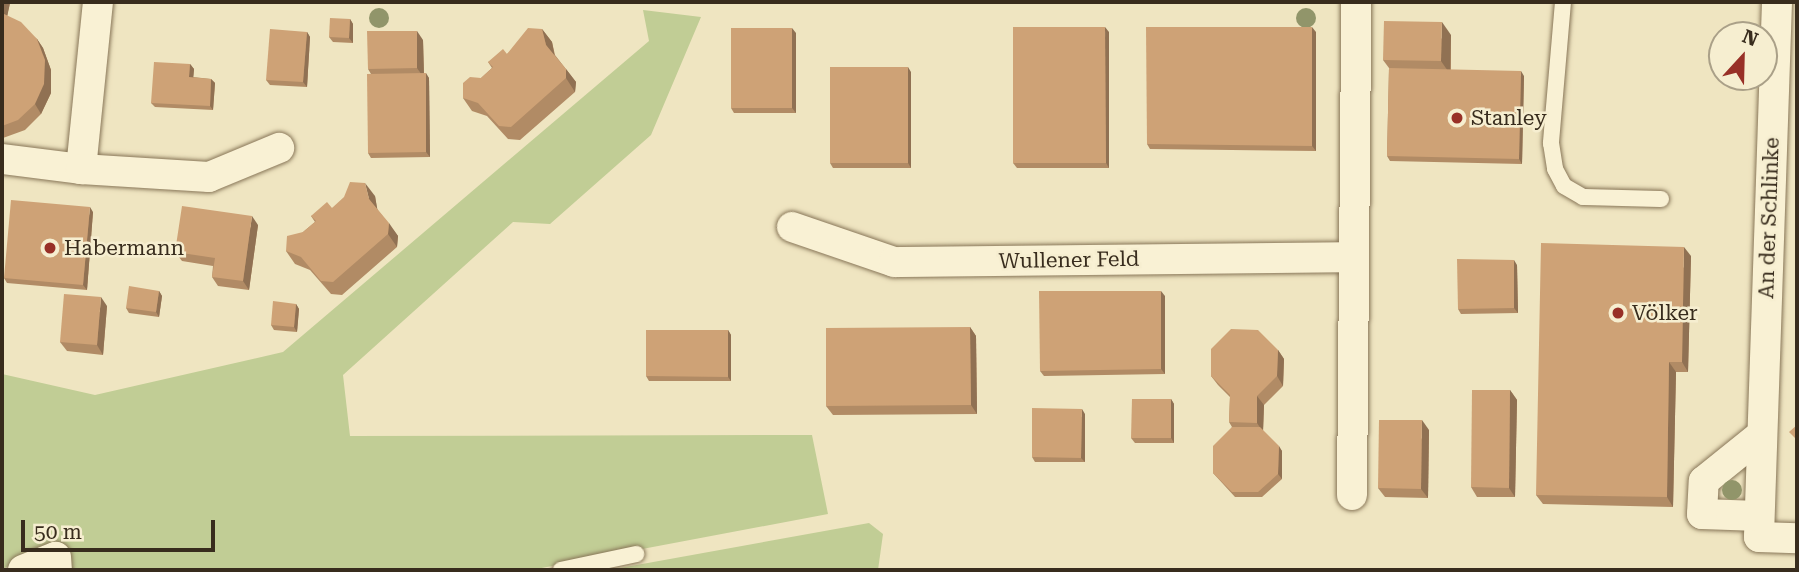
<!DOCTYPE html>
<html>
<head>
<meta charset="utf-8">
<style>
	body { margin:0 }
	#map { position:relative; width:1799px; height:572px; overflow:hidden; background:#efe5c1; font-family:"Roboto Serif",serif }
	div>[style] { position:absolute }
	.green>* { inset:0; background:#c1cd95 }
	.roads { filter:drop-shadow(0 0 2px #887658) drop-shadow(0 0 2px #887658) }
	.service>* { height:16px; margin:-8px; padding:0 8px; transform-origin:8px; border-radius:8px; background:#f9f1d4 }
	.minor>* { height:30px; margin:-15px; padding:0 15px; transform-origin:15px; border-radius:15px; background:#f9f1d4 }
	.trees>* { width:20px; height:20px; margin:-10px; border-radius:50%; background:#91956a }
	.wall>* { inset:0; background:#b18b65 }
	.shaded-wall>* { inset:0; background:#907153 }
	.building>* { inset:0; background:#cea276 }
	.dots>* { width:19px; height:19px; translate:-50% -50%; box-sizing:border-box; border:4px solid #f6eed0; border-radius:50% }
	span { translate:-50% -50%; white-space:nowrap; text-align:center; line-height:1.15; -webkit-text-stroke:5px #f6eed0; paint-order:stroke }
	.poi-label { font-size:21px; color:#382c1d }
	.left { translate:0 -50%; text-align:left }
	.street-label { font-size:21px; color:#382c1d }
	.frame { position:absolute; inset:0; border:4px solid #382c1d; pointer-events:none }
	.north { position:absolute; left:1708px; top:21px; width:70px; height:70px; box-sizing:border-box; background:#f6eed0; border:2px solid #aaa088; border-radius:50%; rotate:22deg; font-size:19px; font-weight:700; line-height:28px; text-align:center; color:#382c1d }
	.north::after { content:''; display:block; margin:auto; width:24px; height:32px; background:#983027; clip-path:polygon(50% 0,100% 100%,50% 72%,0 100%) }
	.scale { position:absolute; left:21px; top:520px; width:194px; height:32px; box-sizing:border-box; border:4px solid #382c1d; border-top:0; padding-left:9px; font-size:21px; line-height:24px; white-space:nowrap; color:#382c1d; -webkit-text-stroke:5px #f6eed0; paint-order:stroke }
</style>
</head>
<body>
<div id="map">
	<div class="green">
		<i style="clip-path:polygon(643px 10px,701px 17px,651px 135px,550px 224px,513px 222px,343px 375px,350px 436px,812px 435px,828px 514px,531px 570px,58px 570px,47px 551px,2px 569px,2px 374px,95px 395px,283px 352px,649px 41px)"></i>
		<i style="clip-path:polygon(869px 523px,883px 534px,878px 570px,609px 570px)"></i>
	</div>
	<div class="roads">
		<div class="service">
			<i style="left:1563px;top:2px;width:142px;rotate:94.9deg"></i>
			<i style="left:1551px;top:143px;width:26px;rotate:81deg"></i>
			<i style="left:1555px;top:169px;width:19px;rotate:62deg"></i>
			<i style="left:1564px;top:186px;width:22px;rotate:30deg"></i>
			<i style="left:1583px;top:197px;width:78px;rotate:1.5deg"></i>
			<i style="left:561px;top:570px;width:77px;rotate:-12deg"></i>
		</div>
		<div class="minor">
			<i style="left:1777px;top:2px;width:535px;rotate:91.93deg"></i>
			<i style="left:1759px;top:537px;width:38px;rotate:2deg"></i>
			<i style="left:2px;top:159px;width:80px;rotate:7.2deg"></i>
			<i style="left:81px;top:169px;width:168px;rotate:-84.2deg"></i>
			<i style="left:81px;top:169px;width:128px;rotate:3.6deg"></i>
			<i style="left:209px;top:177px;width:76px;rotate:-22.5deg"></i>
			<i style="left:792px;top:227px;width:108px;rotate:18.9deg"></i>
			<i style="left:894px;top:262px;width:458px;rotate:-0.6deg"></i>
			<i style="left:1352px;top:495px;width:493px;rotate:-89.5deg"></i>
			<i style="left:1759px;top:516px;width:57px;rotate:-178deg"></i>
			<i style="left:1702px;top:514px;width:33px;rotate:-87deg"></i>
			<i style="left:1704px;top:481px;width:73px;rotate:-38.9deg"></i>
			<i style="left:23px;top:570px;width:35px;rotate:-22deg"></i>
			<i style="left:56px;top:557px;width:13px;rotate:86deg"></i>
		</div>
	</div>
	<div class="trees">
		<i style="left:379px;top:18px"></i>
		<i style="left:1306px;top:18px"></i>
		<i style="left:1732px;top:490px"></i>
	</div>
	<div class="wall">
		<i style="clip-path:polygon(2px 2px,10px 3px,7px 16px,37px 39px,43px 48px,51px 70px,51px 93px,41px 114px,25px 130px,3px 138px,2px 138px)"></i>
		<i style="clip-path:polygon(350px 19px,353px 24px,353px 43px,333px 42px,329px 37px)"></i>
		<i style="clip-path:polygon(542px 29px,552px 42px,555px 55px,576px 82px,575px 92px,520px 140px,508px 139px,487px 116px,472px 111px,463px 98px,481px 78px,492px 68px,488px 62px,507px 54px)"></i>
		<i style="clip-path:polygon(307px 32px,310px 37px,307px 87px,270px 85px,266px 80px)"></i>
		<i style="clip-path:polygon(1109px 32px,1109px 168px,1017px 168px,1013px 163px)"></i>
		<i style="clip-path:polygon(1316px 32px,1316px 151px,1150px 149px,1147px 144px)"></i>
		<i style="clip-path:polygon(796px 33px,796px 113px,734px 113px,731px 108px)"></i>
		<i style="clip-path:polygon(1451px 35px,1451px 70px,1524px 76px,1522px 164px,1390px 161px,1387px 156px,1389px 68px,1383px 60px)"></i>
		<i style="clip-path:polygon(423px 40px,424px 73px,429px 78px,430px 157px,371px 158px,368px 153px,371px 74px,368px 69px)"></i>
		<i style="clip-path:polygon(190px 64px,194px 69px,193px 77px,211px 79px,215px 83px,213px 110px,155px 107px,151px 103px)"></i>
		<i style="clip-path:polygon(911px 72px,911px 168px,833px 168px,830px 163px)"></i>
		<i style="clip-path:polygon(375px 196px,377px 209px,398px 236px,397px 247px,342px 295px,331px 294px,310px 270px,295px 264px,286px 251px,303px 232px,315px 222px,311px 216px,332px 208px)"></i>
		<i style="clip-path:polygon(93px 212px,87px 290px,7px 283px,4px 278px)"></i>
		<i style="clip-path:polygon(258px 225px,249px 290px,218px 286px,212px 277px,213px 266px,182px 261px,175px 252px)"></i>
		<i style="clip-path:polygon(1691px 256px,1688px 372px,1676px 372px,1673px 507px,1543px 504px,1536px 495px)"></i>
		<i style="clip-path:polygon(1517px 265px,1518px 313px,1461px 314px,1458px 309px)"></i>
		<i style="clip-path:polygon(159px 291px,162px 296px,159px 317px,129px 313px,126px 308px)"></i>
		<i style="clip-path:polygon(1165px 296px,1165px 374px,1044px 376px,1040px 371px)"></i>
		<i style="clip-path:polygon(296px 304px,299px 309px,297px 332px,274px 330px,271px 325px)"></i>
		<i style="clip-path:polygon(107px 306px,103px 355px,67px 351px,60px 342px)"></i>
		<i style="clip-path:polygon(970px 327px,976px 336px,977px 414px,833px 415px,826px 406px)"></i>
		<i style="clip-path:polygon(728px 330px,731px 335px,731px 381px,649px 381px,646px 376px)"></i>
		<i style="clip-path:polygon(1278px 350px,1284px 359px,1283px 386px,1264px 405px,1263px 431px,1282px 451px,1282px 479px,1262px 497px,1235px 497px,1213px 473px,1232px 427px,1229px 422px,1230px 397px,1218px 385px,1211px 376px)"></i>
		<i style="clip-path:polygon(1510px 390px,1517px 400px,1515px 497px,1477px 497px,1471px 487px)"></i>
		<i style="clip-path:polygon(1171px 399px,1174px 404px,1174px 443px,1135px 443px,1131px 438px)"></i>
		<i style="clip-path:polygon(1085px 414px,1085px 462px,1035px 462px,1032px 457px)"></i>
		<i style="clip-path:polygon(1429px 430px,1428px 498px,1385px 497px,1378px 488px)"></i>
	</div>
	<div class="shaded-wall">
		<i style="clip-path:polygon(2px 2px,10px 3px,6px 22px,2px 15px)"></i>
		<i style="clip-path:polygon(350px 19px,353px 24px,353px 43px,349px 38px)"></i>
		<i style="clip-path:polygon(1442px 22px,1451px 35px,1450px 74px,1441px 61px)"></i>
		<i style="clip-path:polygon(1105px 27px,1109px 32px,1109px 168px,1106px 163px)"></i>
		<i style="clip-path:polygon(1312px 27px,1316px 32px,1316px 151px,1312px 146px)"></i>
		<i style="clip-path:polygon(792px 28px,796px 33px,796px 113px,792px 108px)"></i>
		<i style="clip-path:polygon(542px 29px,552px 42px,555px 58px,546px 45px)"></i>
		<i style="clip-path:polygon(417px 31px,423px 40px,424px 78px,417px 68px)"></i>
		<i style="clip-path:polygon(307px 32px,310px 37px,307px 87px,303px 82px)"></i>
		<i style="clip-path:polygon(37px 39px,43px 48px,51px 70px,51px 93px,41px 114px,35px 104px)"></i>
		<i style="clip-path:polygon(190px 64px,194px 69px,193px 82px,189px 77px)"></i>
		<i style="clip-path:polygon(908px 67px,911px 72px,911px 168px,908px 163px)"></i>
		<i style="clip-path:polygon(566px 69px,576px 82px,575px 92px,566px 78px)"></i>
		<i style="clip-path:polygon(1521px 71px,1524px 76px,1522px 164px,1519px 159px)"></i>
		<i style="clip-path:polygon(426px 73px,429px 78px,430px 157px,426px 152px)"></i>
		<i style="clip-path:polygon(211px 79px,215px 83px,213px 110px,210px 106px)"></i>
		<i style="clip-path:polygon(365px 183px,375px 196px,378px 213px,369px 199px)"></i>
		<i style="clip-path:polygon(90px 207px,93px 212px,87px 290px,83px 285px)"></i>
		<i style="clip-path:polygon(252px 216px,258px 225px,249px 290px,243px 281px)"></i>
		<i style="clip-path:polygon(389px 223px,398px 236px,397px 247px,388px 234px)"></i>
		<i style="clip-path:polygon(1684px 247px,1691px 256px,1688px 372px,1682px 362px)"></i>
		<i style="clip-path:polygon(1514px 260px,1517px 265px,1518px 313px,1514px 308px)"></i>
		<i style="clip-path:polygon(159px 291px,162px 296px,159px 317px,156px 312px)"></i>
		<i style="clip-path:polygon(1161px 291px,1165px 296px,1165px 374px,1161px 369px)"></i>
		<i style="clip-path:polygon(101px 297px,107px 306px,103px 355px,97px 345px)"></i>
		<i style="clip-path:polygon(296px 304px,299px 309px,297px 332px,294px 327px)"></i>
		<i style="clip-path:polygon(970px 327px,976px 336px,977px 414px,971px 405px)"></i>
		<i style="clip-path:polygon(728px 330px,731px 335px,731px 381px,728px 377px)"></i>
		<i style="clip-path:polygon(1278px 350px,1284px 359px,1283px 386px,1277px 376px)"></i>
		<i style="clip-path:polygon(1669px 362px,1676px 372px,1673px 507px,1667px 497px)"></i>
		<i style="clip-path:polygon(1510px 390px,1517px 400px,1515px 497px,1509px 488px)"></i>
		<i style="clip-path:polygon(1257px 396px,1264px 405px,1263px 432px,1257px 423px)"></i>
		<i style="clip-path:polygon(1171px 399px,1174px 404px,1174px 443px,1171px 438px)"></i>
		<i style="clip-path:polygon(1082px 409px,1085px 414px,1085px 462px,1081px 458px)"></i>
		<i style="clip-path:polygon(1422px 420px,1429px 430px,1428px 498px,1421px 489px)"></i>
		<i style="clip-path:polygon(1279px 446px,1282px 451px,1282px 479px,1278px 474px)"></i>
	</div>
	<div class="building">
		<i style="clip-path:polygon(2px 13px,21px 22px,37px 39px,45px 60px,44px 84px,35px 104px,18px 120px,2px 126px)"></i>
		<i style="clip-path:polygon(330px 18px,350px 19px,349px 38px,329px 37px)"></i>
		<i style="clip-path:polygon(1384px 21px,1442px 22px,1441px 61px,1383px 60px)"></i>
		<i style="clip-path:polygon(1013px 27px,1105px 27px,1106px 163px,1013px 163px)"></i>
		<i style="clip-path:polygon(1146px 27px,1312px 27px,1312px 146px,1147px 144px)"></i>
		<i style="clip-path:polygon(528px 28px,542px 29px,546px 45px,566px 69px,566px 78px,511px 127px,499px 126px,478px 103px,463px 98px,463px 83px,470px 77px,481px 78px,493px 67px,488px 62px,503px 49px,507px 54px)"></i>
		<i style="clip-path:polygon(731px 28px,792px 28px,792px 108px,731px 108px)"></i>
		<i style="clip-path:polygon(270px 29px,307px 32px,303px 82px,266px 80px)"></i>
		<i style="clip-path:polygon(367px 31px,417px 31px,417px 68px,368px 69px)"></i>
		<i style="clip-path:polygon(154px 62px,190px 64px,189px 77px,211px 79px,210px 106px,151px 103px)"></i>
		<i style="clip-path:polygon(830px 67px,908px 67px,908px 163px,830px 163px)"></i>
		<i style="clip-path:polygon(1389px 68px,1521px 71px,1519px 159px,1387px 156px)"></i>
		<i style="clip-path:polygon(426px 73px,426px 152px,368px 153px,367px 74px)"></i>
		<i style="clip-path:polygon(350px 182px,365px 183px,369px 199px,389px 223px,388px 234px,333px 282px,321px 281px,301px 257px,286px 251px,287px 236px,303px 232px,316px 221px,311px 216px,327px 202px,332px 208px,344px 197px)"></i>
		<i style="clip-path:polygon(11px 200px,90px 207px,83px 285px,4px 278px)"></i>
		<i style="clip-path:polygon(182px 206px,252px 216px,243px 281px,212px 277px,215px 258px,175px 252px)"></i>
		<i style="clip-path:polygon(1541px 243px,1684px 247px,1682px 362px,1669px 362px,1667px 497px,1536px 495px)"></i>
		<i style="clip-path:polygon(1457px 259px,1514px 260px,1514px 308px,1458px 309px)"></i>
		<i style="clip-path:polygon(129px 286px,159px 291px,156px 312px,126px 308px)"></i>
		<i style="clip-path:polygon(1039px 291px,1161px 291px,1161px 369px,1040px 371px)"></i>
		<i style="clip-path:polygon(64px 294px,101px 297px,97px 345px,60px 342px)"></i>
		<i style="clip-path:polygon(273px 301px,296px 304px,294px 327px,271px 325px)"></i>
		<i style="clip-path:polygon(970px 327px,971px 405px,826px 406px,826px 328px)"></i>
		<i style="clip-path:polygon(1231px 329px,1258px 330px,1278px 350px,1277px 376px,1257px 396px,1257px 423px,1229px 422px,1230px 395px,1211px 376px,1211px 349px)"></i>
		<i style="clip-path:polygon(646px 330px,728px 330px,728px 377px,646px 376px)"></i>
		<i style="clip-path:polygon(1472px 390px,1510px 390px,1509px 488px,1471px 487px)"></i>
		<i style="clip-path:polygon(1132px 399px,1171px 399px,1171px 438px,1131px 438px)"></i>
		<i style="clip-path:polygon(1032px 408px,1082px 409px,1081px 458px,1032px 457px)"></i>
		<i style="clip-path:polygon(1379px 420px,1422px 420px,1421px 489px,1378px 488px)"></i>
		<i style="clip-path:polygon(1797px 425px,1797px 440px,1789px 432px)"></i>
		<i style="clip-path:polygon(1232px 427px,1260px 427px,1279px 446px,1278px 474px,1258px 492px,1232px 492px,1213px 473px,1213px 446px)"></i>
	</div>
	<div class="dots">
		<i style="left:1457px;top:118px;background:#983027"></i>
		<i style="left:50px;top:248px;background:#983027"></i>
		<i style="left:1618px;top:313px;background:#983027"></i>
	</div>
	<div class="poi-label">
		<span class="left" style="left:1471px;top:118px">Stanley</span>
		<span class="left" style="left:64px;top:248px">Habermann</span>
		<span class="left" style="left:1632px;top:313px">Völker</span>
	</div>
	<div class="street-label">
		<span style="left:1769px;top:218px;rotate:-88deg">An der Schlinke</span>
		<span style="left:1069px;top:260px;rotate:-1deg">Wullener Feld</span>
	</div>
	<div class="frame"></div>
	<div class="north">N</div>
	<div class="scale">50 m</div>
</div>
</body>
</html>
